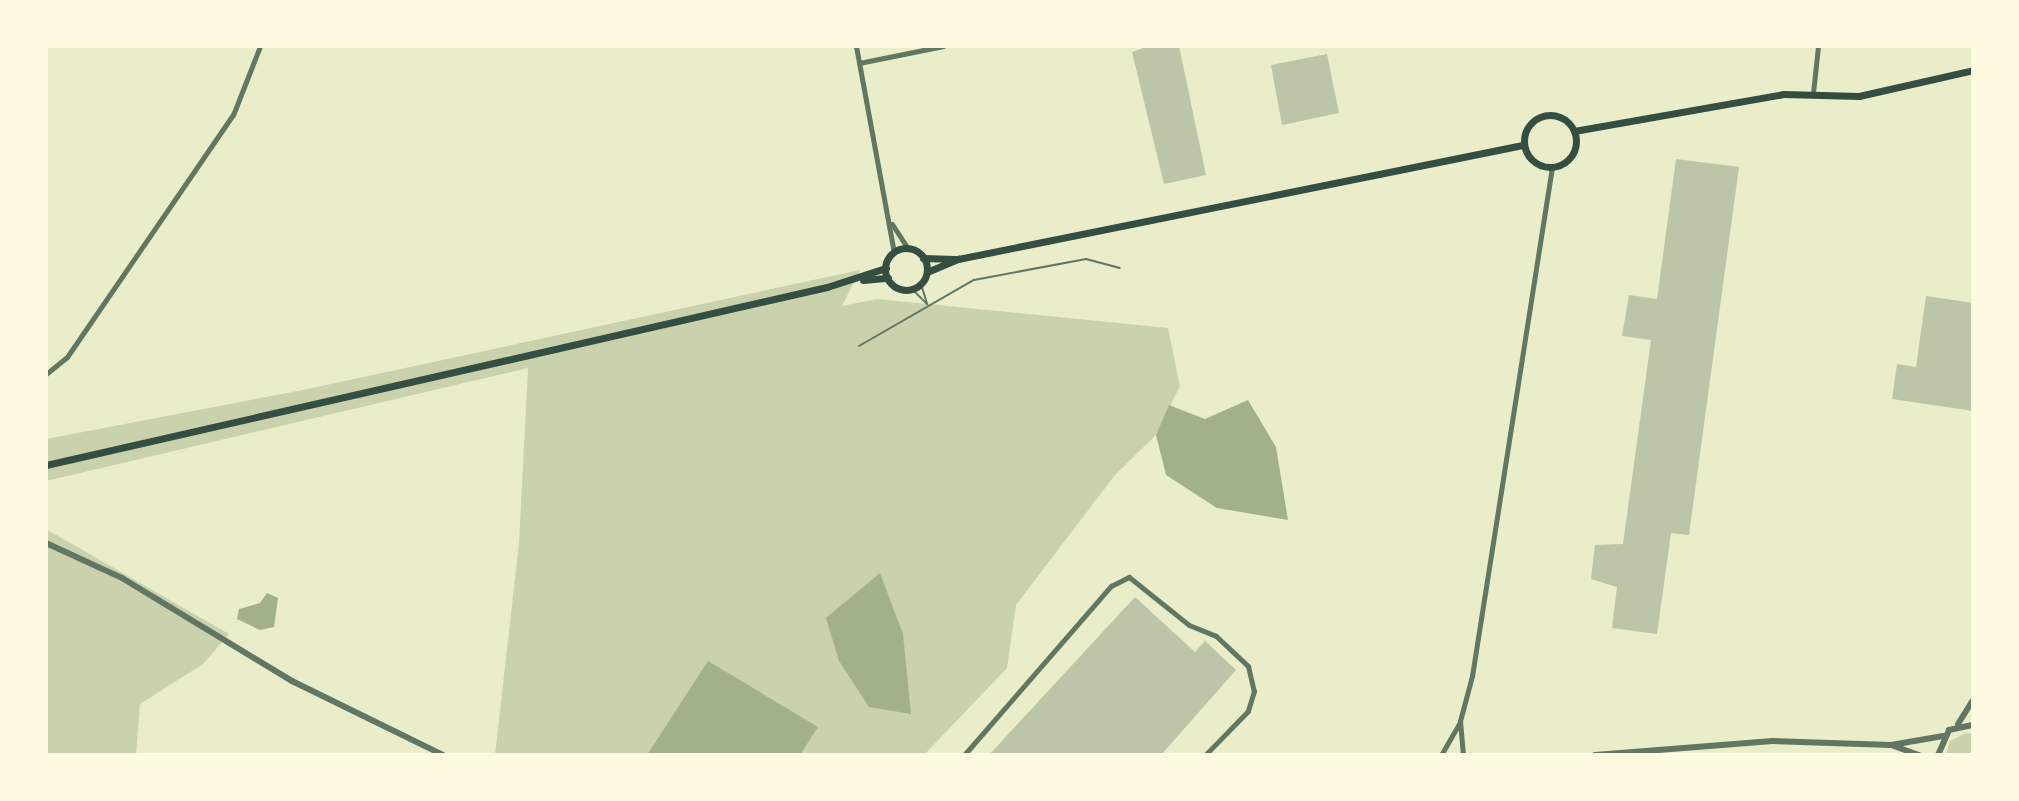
<!DOCTYPE html>
<html>
<head>
<meta charset="utf-8">
<style>
	body { margin:0 }
	#map { position:relative; width:2019px; height:801px; overflow:hidden; background:#e9edc9; font-family:"Source Sans 3",sans-serif }
	div>[style] { position:absolute }
	.green>* { inset:0; background:#cad2ad }
	.water>* { inset:0; background:#a3b18a }
	.building>* { inset:0; background:#bcc5a7 }
	.service>* { height:2px; margin:-1px; padding:0 1px; transform-origin:1px; border-radius:1px; background:#617663 }
	.minor>* { height:5px; margin:-2.5px; padding:0 2.5px; transform-origin:2.5px; border-radius:2.5px; background:#617663 }
	.tertiary>* { height:6px; margin:-3px; padding:0 3px; transform-origin:3px; border-radius:3px; background:#617663 }
	.secondary>* { height:7px; margin:-3.5px; padding:0 3.5px; transform-origin:3.5px; border-radius:3.5px; background:#344e41 }
	.secondary>.ring { margin:-3.5px; padding:0; box-sizing:content-box; background:none; border:7px solid #344e41; border-radius:50% }
	span { translate:-50% -50%; white-space:nowrap; text-align:center; line-height:1.15; -webkit-text-stroke:8px #fefae0; paint-order:stroke }
	.frame { position:absolute; inset:0; border:48px solid #fefae0; pointer-events:none }
</style>
</head>
<body>
<div id="map">
	<div class="green">
		<i style="clip-path:polygon(860px 270px,842px 306px,877px 299px,1168px 328px,1180px 386px,1156px 435px,1115px 475px,1016px 605px,1007px 668px,924px 755px,495px 755px,519px 543px,528px 368px,46px 481px,46px 439px,303px 390px)"></i>
		<i style="clip-path:polygon(46px 529px,229px 634px,203px 664px,140px 704px,136px 755px,46px 755px)"></i>
		<i style="clip-path:polygon(1966px 733px,1973px 734px,1973px 755px,1946px 755px,1950px 741px)"></i>
	</div>
	<div class="water">
		<i style="clip-path:polygon(1248px 400px,1276px 447px,1288px 520px,1217px 508px,1166px 475px,1156px 435px,1169px 405px,1205px 419px)"></i>
		<i style="clip-path:polygon(880px 573px,903px 634px,911px 714px,869px 707px,839px 661px,826px 618px)"></i>
		<i style="clip-path:polygon(267px 593px,278px 598px,274px 627px,260px 630px,237px 619px,239px 609px,260px 603px)"></i>
		<i style="clip-path:polygon(708px 661px,818px 727px,800px 755px,647px 755px)"></i>
	</div>
	<div class="building">
		<i style="clip-path:polygon(1149px 46px,1179px 46px,1206px 175px,1164px 184px,1132px 52px)"></i>
		<i style="clip-path:polygon(1327px 54px,1339px 113px,1282px 125px,1271px 65px)"></i>
		<i style="clip-path:polygon(1676px 159px,1739px 167px,1689px 535px,1671px 533px,1657px 634px,1612px 628px,1617px 587px,1591px 579px,1595px 545px,1623px 544px,1651px 340px,1622px 336px,1629px 295px,1657px 299px)"></i>
		<i style="clip-path:polygon(1926px 296px,1973px 303px,1973px 411px,1892px 399px,1897px 364px,1916px 367px)"></i>
		<i style="clip-path:polygon(1135px 597px,1195px 652px,1205px 641px,1236px 670px,1161px 755px,989px 755px)"></i>
	</div>
	<div class="service">
		<i style="left:921px;top:284px;width:21px;rotate:73deg"></i>
		<i style="left:912px;top:289px;width:21px;rotate:45deg"></i>
		<i style="left:859px;top:346px;width:133px;rotate:-29.9deg"></i>
		<i style="left:974px;top:280px;width:114px;rotate:-10.6deg"></i>
		<i style="left:1086px;top:259px;width:35px;rotate:15deg"></i>
	</div>
	<div class="minor">
		<i style="left:856px;top:46px;width:210px;rotate:79.6deg"></i>
		<i style="left:859px;top:63px;width:86px;rotate:-11.4deg"></i>
		<i style="left:1813px;top:93px;width:47px;rotate:-83.9deg"></i>
		<i style="left:892px;top:224px;width:30px;rotate:57deg"></i>
		<i style="left:46px;top:374px;width:27px;rotate:-39deg"></i>
		<i style="left:67px;top:357px;width:293px;rotate:-55.6deg"></i>
		<i style="left:233px;top:115px;width:74px;rotate:-68.6deg"></i>
		<i style="left:964px;top:755px;width:224px;rotate:-49deg"></i>
		<i style="left:1111px;top:586px;width:20px;rotate:-27deg"></i>
		<i style="left:1129px;top:577px;width:77px;rotate:38.7deg"></i>
		<i style="left:1189px;top:625px;width:29px;rotate:22deg"></i>
		<i style="left:1216px;top:636px;width:44px;rotate:43.2deg"></i>
		<i style="left:1248px;top:666px;width:26px;rotate:77deg"></i>
		<i style="left:1254px;top:691px;width:21px;rotate:107deg"></i>
		<i style="left:1248px;top:711px;width:62px;rotate:134.3deg"></i>
		<i style="left:1441px;top:755px;width:38px;rotate:-60deg"></i>
		<i style="left:1463px;top:755px;width:34px;rotate:-95deg"></i>
		<i style="left:1460px;top:721px;width:47px;rotate:-75.1deg"></i>
		<i style="left:1472px;top:676px;width:515px;rotate:-81.07deg"></i>
	</div>
	<div class="tertiary">
		<i style="left:46px;top:543px;width:84px;rotate:24.7deg"></i>
		<i style="left:122px;top:578px;width:199px;rotate:31.2deg"></i>
		<i style="left:292px;top:681px;width:168px;rotate:26.1deg"></i>
		<i style="left:1958px;top:724px;width:28px;rotate:-58deg"></i>
		<i style="left:1894px;top:746px;width:27px;rotate:20deg"></i>
		<i style="left:1595px;top:755px;width:178px;rotate:-4.5deg"></i>
		<i style="left:1772px;top:741px;width:119px;rotate:1.9deg"></i>
		<i style="left:1891px;top:745px;width:53px;rotate:-9.8deg"></i>
		<i style="left:1938px;top:755px;width:27px;rotate:-66deg"></i>
		<i style="left:1949px;top:730px;width:25px;rotate:-12deg"></i>
	</div>
	<div class="secondary">
		<i class="ring" style="left:1524px;top:115px;width:45px;height:45px"></i>
		<i style="left:1574px;top:131px;width:213px;rotate:-10deg"></i>
		<i style="left:1784px;top:94px;width:75px;rotate:1.5deg"></i>
		<i style="left:1859px;top:96px;width:117px;rotate:-12.8deg"></i>
		<i class="ring" style="left:885px;top:248px;width:35px;height:35px"></i>
		<i style="left:923px;top:258px;width:32px;rotate:2deg"></i>
		<i style="left:927px;top:272px;width:34px;rotate:-23deg"></i>
		<i style="left:958px;top:259px;width:576px;rotate:-11.41deg"></i>
		<i style="left:863px;top:280px;width:25px;rotate:-5deg"></i>
		<i style="left:46px;top:465px;width:801px;rotate:-12.84deg"></i>
		<i style="left:827px;top:287px;width:62px;rotate:-17.9deg"></i>
	</div>
	<div class="frame"></div>
</div>
</body>
</html>
